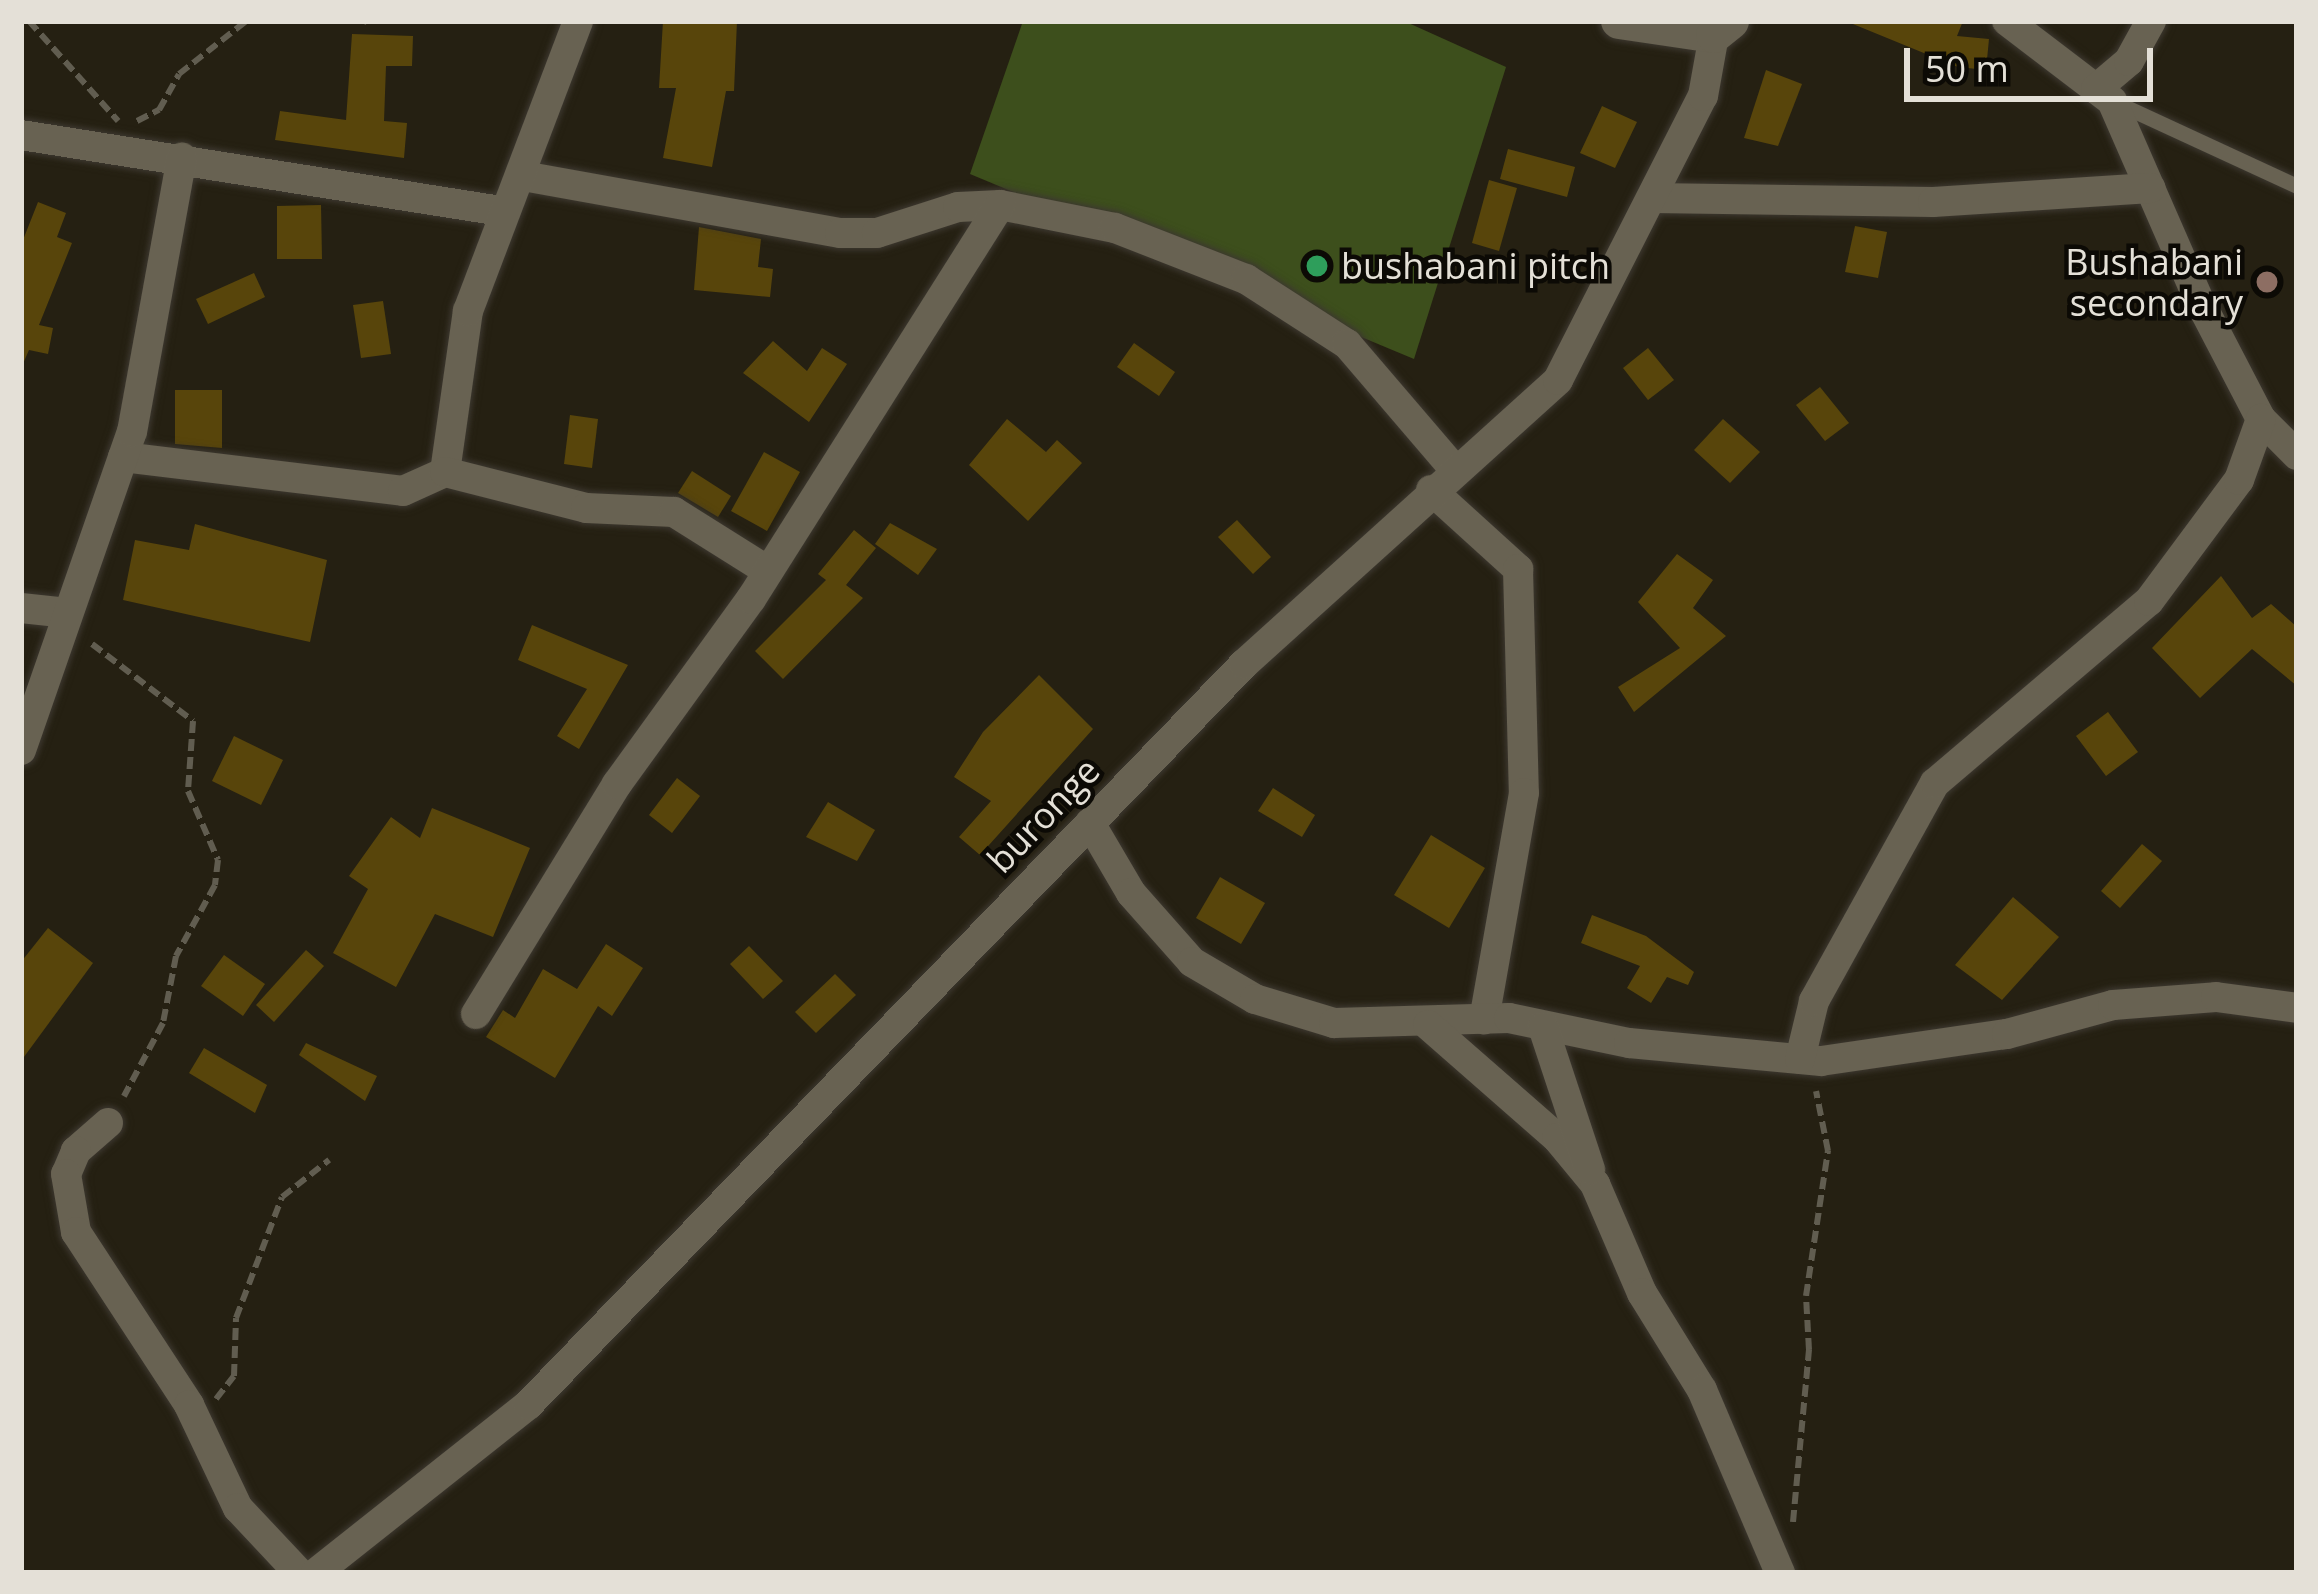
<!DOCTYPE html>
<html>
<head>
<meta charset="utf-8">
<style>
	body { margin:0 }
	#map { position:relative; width:2318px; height:1594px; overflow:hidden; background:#252012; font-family:"Open Sans",sans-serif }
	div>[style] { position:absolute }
	.green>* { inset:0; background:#3d4f1c }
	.building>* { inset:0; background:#58450b }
	.path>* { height:6px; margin-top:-3px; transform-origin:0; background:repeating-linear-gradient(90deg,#615d50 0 12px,transparent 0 18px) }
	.roads { filter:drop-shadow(0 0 3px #3d3830) drop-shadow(0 0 3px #3d3830) }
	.service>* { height:15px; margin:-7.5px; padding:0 7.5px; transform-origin:7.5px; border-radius:7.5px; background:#686252 }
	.minor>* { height:30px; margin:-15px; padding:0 15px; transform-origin:15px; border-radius:15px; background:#686252 }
	.tertiary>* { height:36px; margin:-18px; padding:0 18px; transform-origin:18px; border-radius:18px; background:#686252 }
	.dots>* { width:33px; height:33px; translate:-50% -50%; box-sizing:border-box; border:6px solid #0c0a05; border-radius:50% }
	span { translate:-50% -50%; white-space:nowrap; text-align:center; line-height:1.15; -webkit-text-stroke:9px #0c0a05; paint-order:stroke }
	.poi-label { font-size:36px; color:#e4e0d7 }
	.right { translate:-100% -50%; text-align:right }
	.left { translate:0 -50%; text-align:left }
	.street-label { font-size:36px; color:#e4e0d7 }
	.frame { position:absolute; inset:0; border:24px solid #e4e0d7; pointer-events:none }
	.scale { position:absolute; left:1904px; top:48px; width:249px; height:54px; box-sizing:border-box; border:6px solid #e4e0d7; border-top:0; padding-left:15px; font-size:36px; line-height:42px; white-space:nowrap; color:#e4e0d7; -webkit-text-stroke:9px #0c0a05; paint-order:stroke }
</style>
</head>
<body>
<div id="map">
	<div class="green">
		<i style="clip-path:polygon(1023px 21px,1404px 21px,1506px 67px,1414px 359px,970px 174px)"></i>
	</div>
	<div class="building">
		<i style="clip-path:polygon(663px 21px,737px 21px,734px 91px,726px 91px,712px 167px,663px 158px,676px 88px,659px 88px)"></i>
		<i style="clip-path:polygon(1963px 21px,1957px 36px,1989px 39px,1986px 70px,1958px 67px,1848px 22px)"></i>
		<i style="clip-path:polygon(352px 34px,413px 36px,412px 66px,386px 66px,384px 121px,407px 123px,404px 158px,275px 140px,280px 111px,346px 120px)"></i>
		<i style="clip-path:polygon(1766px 70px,1802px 84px,1778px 146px,1744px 138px)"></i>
		<i style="clip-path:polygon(1602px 106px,1637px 122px,1615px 168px,1580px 153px)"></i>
		<i style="clip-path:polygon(1508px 149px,1575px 167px,1567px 197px,1500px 179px)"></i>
		<i style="clip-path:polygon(1489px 180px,1517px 188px,1499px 251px,1472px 243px)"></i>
		<i style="clip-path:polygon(38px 202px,66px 213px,57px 237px,72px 243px,39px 325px,53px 328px,48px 354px,29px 350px,22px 366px,21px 245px)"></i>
		<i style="clip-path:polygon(321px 205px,322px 259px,277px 259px,277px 206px)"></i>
		<i style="clip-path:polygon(1855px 226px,1887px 232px,1878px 278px,1845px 272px)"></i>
		<i style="clip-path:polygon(699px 227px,761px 239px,758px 267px,773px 269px,770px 297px,694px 290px)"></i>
		<i style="clip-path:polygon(254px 273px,265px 297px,208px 324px,196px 299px)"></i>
		<i style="clip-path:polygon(383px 301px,391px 354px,361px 358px,353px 305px)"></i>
		<i style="clip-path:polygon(773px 341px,807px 371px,822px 348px,847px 364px,809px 422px,743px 373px)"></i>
		<i style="clip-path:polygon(1134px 343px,1175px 372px,1159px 396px,1117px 367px)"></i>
		<i style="clip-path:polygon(1648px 348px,1674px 380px,1648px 400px,1623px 368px)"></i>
		<i style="clip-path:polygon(1820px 387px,1849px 423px,1825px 441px,1796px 405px)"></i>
		<i style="clip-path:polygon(175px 390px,222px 390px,222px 448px,175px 444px)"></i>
		<i style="clip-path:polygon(570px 415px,598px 419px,592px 468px,564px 464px)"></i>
		<i style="clip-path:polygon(1007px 419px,1046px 452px,1057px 440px,1082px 463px,1028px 521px,969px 465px)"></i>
		<i style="clip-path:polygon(1723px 419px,1760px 452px,1730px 483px,1694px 450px)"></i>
		<i style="clip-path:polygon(764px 452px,800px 472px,767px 531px,731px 511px)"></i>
		<i style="clip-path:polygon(692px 471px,731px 496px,718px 517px,678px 493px)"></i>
		<i style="clip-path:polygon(1237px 520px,1271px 557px,1253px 574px,1218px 537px)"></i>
		<i style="clip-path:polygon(890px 523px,937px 549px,918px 575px,875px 544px)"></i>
		<i style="clip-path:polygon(195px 524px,327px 560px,310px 642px,123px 600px,135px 540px,189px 550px)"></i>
		<i style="clip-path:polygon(854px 530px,876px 548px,846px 585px,863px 598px,783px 679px,755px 651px,826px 580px,818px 574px)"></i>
		<i style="clip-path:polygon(1677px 554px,1713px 580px,1693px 608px,1726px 636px,1634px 712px,1618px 687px,1680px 648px,1638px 602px)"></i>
		<i style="clip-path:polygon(2221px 576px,2252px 618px,2271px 604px,2297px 627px,2297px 686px,2252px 649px,2200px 698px,2152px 648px)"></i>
		<i style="clip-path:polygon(532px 625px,628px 665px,579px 749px,557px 736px,587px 689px,518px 660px)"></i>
		<i style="clip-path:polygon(1039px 675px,1093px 729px,980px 855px,959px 837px,991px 801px,954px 777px,983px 732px)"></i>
		<i style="clip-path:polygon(2108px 712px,2138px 752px,2106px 776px,2076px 736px)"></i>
		<i style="clip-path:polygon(234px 736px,283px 760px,261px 805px,212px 781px)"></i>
		<i style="clip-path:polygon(677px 778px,700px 796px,672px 833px,649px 815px)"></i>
		<i style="clip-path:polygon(1273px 788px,1315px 815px,1302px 837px,1258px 811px)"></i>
		<i style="clip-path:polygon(828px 802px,875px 830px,857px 861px,806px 837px)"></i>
		<i style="clip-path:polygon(432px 808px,530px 848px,493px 937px,435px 914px,396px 987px,333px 953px,368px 889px,349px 876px,391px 817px,420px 838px)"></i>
		<i style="clip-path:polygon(1431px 835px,1485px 868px,1449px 928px,1394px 895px)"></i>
		<i style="clip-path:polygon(2142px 844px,2162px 861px,2120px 908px,2101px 891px)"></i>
		<i style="clip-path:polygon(1220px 877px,1265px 903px,1241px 944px,1196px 918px)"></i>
		<i style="clip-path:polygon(2013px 897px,2059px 937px,2002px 1000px,1955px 965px)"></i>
		<i style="clip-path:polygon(1592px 915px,1646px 936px,1694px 972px,1688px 985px,1667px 977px,1651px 1003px,1627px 988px,1640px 966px,1581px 943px)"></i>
		<i style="clip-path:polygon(48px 928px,93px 963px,21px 1061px,21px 962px)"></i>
		<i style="clip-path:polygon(606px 944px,643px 968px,612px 1016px,598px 1006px,555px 1078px,486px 1037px,503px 1010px,515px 1018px,543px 969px,577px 989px)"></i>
		<i style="clip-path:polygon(749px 946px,783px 981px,763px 999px,730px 964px)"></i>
		<i style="clip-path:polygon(306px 950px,324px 966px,274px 1022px,256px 1005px)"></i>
		<i style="clip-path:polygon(224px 955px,265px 984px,243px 1016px,201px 986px)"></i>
		<i style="clip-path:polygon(835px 974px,856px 995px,816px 1033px,795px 1012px)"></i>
		<i style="clip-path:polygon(306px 1043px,377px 1076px,365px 1101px,299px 1055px)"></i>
		<i style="clip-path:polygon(204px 1048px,267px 1085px,255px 1113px,189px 1073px)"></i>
	</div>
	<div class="path">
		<i style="left:29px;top:21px;width:134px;rotate:48.3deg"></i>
		<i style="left:364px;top:21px;width:3px;rotate:18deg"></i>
		<i style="left:137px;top:121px;width:25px;rotate:-27deg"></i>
		<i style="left:159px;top:110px;width:41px;rotate:-60.9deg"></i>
		<i style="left:179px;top:74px;width:85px;rotate:-38.3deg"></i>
		<i style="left:92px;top:644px;width:127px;rotate:37.3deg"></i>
		<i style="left:193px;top:721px;width:70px;rotate:94.1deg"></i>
		<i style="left:188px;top:791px;width:75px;rotate:66.5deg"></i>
		<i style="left:218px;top:860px;width:25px;rotate:97deg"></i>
		<i style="left:215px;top:885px;width:81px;rotate:118.8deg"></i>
		<i style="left:176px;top:956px;width:68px;rotate:101deg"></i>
		<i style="left:163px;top:1023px;width:83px;rotate:118.1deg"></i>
		<i style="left:216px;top:1399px;width:29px;rotate:-52deg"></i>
		<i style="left:234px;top:1376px;width:58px;rotate:-88deg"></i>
		<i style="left:236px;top:1318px;width:129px;rotate:-69.2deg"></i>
		<i style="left:282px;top:1197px;width:60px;rotate:-38.2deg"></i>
		<i style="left:1793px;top:1522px;width:173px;rotate:-84.7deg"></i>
		<i style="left:1809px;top:1350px;width:54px;rotate:-93.2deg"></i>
		<i style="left:1806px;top:1296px;width:147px;rotate:-81.4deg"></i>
		<i style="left:1828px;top:1151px;width:61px;rotate:-101.3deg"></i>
	</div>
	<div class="roads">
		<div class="service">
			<i style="left:2115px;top:102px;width:200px;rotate:24.8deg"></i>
		</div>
		<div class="minor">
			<i style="left:2007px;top:21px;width:132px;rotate:37.3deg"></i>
			<i style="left:2112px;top:101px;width:219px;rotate:66.4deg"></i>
			<i style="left:2200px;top:302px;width:132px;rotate:62.5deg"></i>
			<i style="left:2261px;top:419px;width:51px;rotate:45deg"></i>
			<i style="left:2096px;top:89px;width:43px;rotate:-40.3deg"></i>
			<i style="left:2129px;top:61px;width:46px;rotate:-61.2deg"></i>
			<i style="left:21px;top:135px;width:490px;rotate:9deg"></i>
			<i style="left:523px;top:176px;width:322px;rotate:10.2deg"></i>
			<i style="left:840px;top:233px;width:37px"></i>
			<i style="left:877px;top:233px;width:85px;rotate:-17.8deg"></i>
			<i style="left:958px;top:207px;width:42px;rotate:-2.7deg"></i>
			<i style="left:1000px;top:205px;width:117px;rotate:11.3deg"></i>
			<i style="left:1115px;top:228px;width:141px;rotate:21.3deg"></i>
			<i style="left:1246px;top:279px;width:120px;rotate:32.8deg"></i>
			<i style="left:1347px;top:344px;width:166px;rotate:49.4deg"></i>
			<i style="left:1652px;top:198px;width:281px;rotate:0.8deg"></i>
			<i style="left:1933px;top:202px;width:218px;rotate:-3.7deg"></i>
			<i style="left:123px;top:457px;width:282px;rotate:6.9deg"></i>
			<i style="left:403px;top:491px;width:46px;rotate:-24.3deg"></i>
			<i style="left:445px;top:472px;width:163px;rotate:-81.9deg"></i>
			<i style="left:468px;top:311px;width:310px;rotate:-69.2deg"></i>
			<i style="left:445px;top:472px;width:146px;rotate:14.3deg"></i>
			<i style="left:586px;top:508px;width:88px;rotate:2.6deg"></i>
			<i style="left:674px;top:512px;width:111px;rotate:32.1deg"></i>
			<i style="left:1431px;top:490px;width:118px;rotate:42.2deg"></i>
			<i style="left:1518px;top:569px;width:224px;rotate:88.5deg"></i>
			<i style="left:1524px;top:793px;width:230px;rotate:100deg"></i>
			<i style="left:21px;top:608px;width:47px;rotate:6.1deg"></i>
			<i style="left:21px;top:750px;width:337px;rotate:-70.8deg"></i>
			<i style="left:132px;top:432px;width:279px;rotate:-79.7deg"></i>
			<i style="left:1090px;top:823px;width:81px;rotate:59.6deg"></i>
			<i style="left:1131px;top:893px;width:92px;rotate:48.5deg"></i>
			<i style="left:1192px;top:962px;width:73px;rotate:30.4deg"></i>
			<i style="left:1255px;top:999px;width:83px;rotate:16.9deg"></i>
			<i style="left:1334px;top:1023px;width:175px;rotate:-1.6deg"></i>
			<i style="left:1509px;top:1018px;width:123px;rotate:11.8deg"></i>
			<i style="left:1629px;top:1043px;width:193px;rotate:5.4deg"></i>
			<i style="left:1821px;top:1061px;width:188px;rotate:-8.3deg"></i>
			<i style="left:2007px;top:1034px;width:110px;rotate:-15.3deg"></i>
			<i style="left:2113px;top:1005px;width:103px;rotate:-4.4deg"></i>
			<i style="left:2216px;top:997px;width:82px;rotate:7.7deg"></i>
			<i style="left:476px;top:1014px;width:270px;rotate:-58.5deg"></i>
			<i style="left:617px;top:784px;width:228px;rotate:-54.1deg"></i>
			<i style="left:751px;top:599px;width:466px;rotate:-57.7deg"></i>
			<i style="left:1428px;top:1025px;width:171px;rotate:41.2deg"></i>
			<i style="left:1557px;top:1138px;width:60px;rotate:50.4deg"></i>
			<i style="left:1595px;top:1184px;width:119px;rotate:66.7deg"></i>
			<i style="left:1642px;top:1293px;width:114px;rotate:58.3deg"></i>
			<i style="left:1702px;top:1390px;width:199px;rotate:66.9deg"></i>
			<i style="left:1543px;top:1027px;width:150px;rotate:71.7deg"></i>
			<i style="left:1800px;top:1059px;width:60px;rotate:-76.4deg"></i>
			<i style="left:1814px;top:1001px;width:249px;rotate:-61deg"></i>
			<i style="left:1935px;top:783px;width:281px;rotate:-40.4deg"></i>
			<i style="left:2149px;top:601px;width:151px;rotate:-53.4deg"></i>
			<i style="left:2239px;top:480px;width:65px;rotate:-70.2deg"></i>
			<i style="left:108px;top:1123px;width:43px;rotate:138.8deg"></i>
			<i style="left:76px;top:1151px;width:25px;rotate:113deg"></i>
			<i style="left:66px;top:1174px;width:59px;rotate:80.2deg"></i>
			<i style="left:76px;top:1232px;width:207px;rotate:56.8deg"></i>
			<i style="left:189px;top:1405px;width:114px;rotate:64.6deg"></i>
			<i style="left:238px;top:1508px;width:89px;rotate:46.8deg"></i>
			<i style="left:316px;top:1573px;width:270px;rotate:-38.4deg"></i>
			<i style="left:528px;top:1405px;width:1030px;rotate:-45.98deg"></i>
			<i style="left:1244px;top:664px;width:423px;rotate:-42.1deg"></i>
			<i style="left:1558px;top:380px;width:319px;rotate:-63deg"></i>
			<i style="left:1703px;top:96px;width:62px;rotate:-79.8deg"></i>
		</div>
		<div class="tertiary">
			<i style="left:1619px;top:21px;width:96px;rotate:8.4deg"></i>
			<i style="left:1714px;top:35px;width:22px;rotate:-39deg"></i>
		</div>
	</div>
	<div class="dots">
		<i style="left:1317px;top:266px;background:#2e9e5b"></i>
		<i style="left:2267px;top:282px;background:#8d6e63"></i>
	</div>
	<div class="poi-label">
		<span class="right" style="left:2243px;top:282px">Bushabani<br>secondary</span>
		<span class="left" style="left:1341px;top:266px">bushabani pitch</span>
	</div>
	<div class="street-label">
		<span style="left:1043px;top:815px;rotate:-46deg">buronge</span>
	</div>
	<div class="frame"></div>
	<div class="scale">50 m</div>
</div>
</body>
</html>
